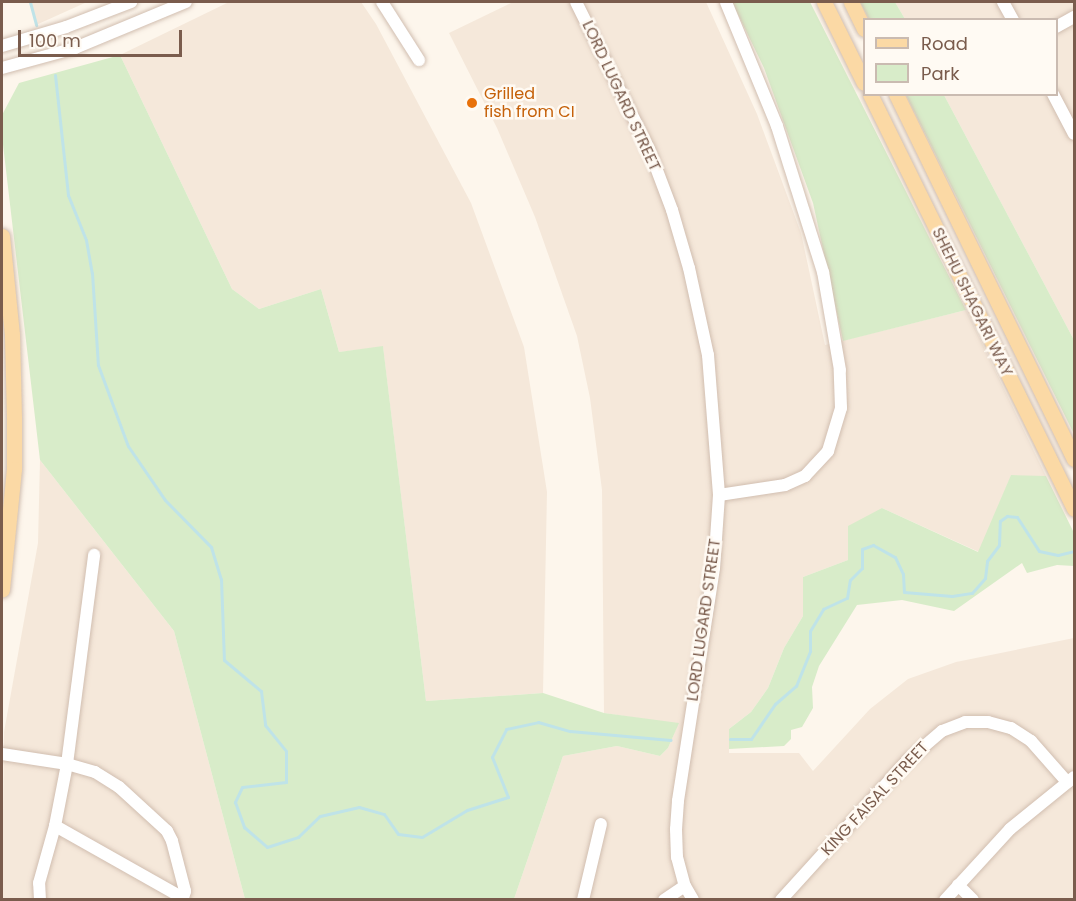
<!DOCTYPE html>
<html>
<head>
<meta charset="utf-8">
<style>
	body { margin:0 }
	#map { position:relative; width:1076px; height:901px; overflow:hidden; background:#fdf6ec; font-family:Poppins,sans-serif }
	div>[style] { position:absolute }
	.residential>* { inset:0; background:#f5e8da }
	.green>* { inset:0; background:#d8ecc9 }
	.stream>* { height:3px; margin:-1.5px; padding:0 1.5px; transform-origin:1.5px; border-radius:1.5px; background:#bfe3e8 }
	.roads { filter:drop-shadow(0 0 2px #d1beb0) drop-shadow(0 0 2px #d1beb0) }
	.minor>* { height:12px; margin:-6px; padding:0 6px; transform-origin:6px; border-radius:6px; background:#fff }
	.major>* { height:15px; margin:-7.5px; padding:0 7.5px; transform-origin:7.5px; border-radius:7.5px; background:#fbd9a5 }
	.dots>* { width:16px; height:16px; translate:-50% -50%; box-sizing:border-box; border:3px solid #fffaf3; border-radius:50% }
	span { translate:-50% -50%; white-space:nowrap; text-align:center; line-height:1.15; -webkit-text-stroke:5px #fffaf3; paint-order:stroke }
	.food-label { font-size:16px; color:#c56008 }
	.left { translate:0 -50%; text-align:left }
	.street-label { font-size:16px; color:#7a5c4d }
	.frame { position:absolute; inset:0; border:3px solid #7a5c4d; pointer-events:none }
	.legend { position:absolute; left:863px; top:18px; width:195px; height:78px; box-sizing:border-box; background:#fffaf3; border:2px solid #cabbb1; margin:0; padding:8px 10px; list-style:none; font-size:18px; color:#7a5c4d }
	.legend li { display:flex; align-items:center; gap:12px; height:30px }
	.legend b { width:30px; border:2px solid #cabbb1 }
	.scale { position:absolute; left:18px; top:30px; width:164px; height:27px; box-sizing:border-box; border:3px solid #7a5c4d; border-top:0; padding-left:8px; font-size:18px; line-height:21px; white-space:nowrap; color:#7a5c4d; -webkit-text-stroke:4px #fffaf3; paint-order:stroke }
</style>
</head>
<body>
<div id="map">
	<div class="residential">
		<i style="clip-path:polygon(30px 2px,87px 2px,36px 25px)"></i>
		<i style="clip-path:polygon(229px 2px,361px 2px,376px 24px,471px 203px,524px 347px,547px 492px,543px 693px,426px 701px,383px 347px,339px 352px,321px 289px,259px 309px,232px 289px,120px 55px)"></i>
		<i style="clip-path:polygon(513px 2px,706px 2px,757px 114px,801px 233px,825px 345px,966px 310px,1046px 476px,1011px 476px,979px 552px,882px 508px,848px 560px,803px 577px,803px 616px,784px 648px,768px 688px,751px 712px,729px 729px,729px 753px,799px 753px,813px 771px,870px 709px,908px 679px,956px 662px,1074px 638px,1074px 899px,514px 899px,563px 756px,617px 746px,660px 756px,668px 748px,678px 724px,604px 713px,602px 490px,590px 398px,577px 336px,535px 217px,497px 128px,449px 33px)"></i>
		<i style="clip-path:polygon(895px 2px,1074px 2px,1074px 340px,944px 95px,1056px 94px,1056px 20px,905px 19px)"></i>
		<i style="clip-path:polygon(40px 460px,174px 631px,245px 899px,2px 900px,4px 732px,38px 543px)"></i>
	</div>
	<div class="green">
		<i style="clip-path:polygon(732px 2px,810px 2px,966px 310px,843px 341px,813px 203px,764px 68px)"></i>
		<i style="clip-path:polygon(860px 2px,895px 2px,905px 19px,869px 19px)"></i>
		<i style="clip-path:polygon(120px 55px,232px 289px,259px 309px,321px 289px,339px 352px,383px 346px,426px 701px,543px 693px,604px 713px,679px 723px,668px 748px,660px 756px,617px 746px,563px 756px,514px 899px,245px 899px,174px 631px,40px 460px,2px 136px,2px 115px,19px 83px)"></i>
		<i style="clip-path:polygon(906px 95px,944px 95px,1074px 340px,1074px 434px)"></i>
		<i style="clip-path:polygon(1011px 475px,1046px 476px,1074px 533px,1074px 566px,1057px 565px,1027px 573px,1022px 563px,954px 611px,902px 600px,857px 605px,819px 666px,812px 687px,813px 708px,802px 727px,791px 730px,791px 739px,784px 746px,729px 749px,729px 729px,751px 712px,768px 688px,784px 648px,803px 616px,803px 577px,848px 560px,848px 526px,882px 508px,978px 552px)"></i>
	</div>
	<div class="stream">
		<i style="left:30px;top:2px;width:24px;rotate:75deg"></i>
		<i style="left:55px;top:75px;width:121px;rotate:83.8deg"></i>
		<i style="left:68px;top:195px;width:48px;rotate:68.2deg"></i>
		<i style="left:86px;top:240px;width:34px;rotate:80deg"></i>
		<i style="left:92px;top:273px;width:92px;rotate:86.3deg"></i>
		<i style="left:98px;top:365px;width:86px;rotate:69.7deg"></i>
		<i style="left:128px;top:446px;width:65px;rotate:55.6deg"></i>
		<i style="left:165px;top:500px;width:66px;rotate:45.6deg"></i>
		<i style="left:211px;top:547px;width:34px;rotate:73deg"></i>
		<i style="left:221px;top:579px;width:81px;rotate:87.9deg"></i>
		<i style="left:224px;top:660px;width:48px;rotate:40deg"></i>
		<i style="left:261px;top:691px;width:34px;rotate:83deg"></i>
		<i style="left:265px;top:725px;width:33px;rotate:51deg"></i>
		<i style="left:286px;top:751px;width:31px;rotate:90deg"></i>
		<i style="left:286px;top:782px;width:44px;rotate:173.5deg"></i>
		<i style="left:242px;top:787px;width:17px;rotate:115deg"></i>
		<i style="left:235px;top:802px;width:27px;rotate:70deg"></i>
		<i style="left:244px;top:827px;width:30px;rotate:41deg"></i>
		<i style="left:267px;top:847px;width:33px;rotate:-18deg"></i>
		<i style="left:298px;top:837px;width:30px;rotate:-44deg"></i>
		<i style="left:320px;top:816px;width:40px;rotate:-13deg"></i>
		<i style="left:359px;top:807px;width:26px;rotate:16deg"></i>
		<i style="left:384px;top:814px;width:24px;rotate:55deg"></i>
		<i style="left:398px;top:834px;width:24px;rotate:7deg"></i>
		<i style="left:422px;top:837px;width:52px;rotate:-31deg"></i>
		<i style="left:467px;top:810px;width:43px;rotate:-17.6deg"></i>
		<i style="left:508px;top:797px;width:43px;rotate:-111.8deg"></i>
		<i style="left:492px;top:757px;width:31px;rotate:-63deg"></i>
		<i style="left:506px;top:729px;width:33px;rotate:-12deg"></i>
		<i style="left:538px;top:722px;width:33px;rotate:16deg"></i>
		<i style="left:570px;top:731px;width:101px;rotate:5.1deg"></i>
		<i style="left:730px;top:739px;width:21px"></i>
		<i style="left:751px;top:739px;width:42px;rotate:-55.6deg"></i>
		<i style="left:775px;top:704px;width:28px;rotate:-41deg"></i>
		<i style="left:796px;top:686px;width:38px;rotate:-68deg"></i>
		<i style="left:810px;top:651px;width:20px;rotate:-90deg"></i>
		<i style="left:810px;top:631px;width:26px;rotate:-59deg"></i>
		<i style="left:823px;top:609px;width:26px;rotate:-25deg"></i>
		<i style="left:847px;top:598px;width:18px;rotate:-81deg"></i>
		<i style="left:850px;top:580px;width:17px;rotate:-45deg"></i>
		<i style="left:862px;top:568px;width:19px;rotate:-90deg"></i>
		<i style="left:862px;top:549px;width:12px;rotate:-20deg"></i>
		<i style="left:873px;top:545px;width:25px;rotate:29deg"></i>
		<i style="left:895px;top:557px;width:19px;rotate:65deg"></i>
		<i style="left:903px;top:574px;width:18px;rotate:87deg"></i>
		<i style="left:904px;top:592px;width:48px;rotate:4.8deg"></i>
		<i style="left:952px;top:596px;width:20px;rotate:-9deg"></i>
		<i style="left:972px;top:593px;width:20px;rotate:-49deg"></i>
		<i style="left:985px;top:578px;width:17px;rotate:-83deg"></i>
		<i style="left:987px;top:561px;width:20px;rotate:-53deg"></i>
		<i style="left:999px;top:545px;width:24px;rotate:-88deg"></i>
		<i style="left:1000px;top:521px;width:9px;rotate:-36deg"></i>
		<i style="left:1007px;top:516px;width:10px;rotate:6deg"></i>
		<i style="left:1017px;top:517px;width:40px;rotate:57.1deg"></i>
		<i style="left:1039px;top:551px;width:19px;rotate:12deg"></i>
		<i style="left:1058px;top:555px;width:16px;rotate:-14deg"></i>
	</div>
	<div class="roads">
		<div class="minor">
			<i style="left:382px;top:2px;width:69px;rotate:57.5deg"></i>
			<i style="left:576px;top:2px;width:164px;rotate:63.6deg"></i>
			<i style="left:649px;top:149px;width:65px;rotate:69.3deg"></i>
			<i style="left:672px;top:210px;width:60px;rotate:73.7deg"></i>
			<i style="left:689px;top:268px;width:89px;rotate:77.7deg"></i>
			<i style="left:708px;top:355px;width:140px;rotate:85.5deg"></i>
			<i style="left:719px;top:495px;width:73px;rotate:93.9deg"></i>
			<i style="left:714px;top:568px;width:236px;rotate:98.8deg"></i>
			<i style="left:678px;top:801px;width:28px;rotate:94deg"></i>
			<i style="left:676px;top:829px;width:28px;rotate:88deg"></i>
			<i style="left:677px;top:857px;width:30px;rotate:75deg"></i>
			<i style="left:685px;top:886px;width:16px;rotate:60deg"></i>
			<i style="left:1003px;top:2px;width:21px;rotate:61deg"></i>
			<i style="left:1056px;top:27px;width:21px;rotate:-29deg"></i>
			<i style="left:2px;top:46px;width:67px;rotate:-16.5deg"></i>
			<i style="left:66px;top:27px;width:70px;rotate:-21deg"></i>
			<i style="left:2px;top:68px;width:76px;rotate:-15.3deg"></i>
			<i style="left:75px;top:48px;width:120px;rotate:-22.5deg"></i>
			<i style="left:1053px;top:94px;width:45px;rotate:62.3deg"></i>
			<i style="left:719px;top:495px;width:67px;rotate:-8.6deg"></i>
			<i style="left:785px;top:485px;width:22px;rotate:-24deg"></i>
			<i style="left:805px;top:476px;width:34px;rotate:-47deg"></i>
			<i style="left:828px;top:451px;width:45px;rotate:-73.2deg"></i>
			<i style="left:841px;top:408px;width:38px;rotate:-92deg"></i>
			<i style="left:840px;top:370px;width:99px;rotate:-99.8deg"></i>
			<i style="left:823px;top:272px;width:153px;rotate:-107.5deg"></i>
			<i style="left:777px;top:126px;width:134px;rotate:-112.4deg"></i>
			<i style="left:2px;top:754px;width:66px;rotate:8.7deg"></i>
			<i style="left:67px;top:764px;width:29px;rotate:16deg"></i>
			<i style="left:95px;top:772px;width:28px;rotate:32deg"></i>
			<i style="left:119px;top:787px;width:65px;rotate:42.5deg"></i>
			<i style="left:167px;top:831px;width:11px;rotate:63deg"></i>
			<i style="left:172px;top:841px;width:52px;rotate:75.4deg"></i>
			<i style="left:185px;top:891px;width:7px;rotate:106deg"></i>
			<i style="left:183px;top:898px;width:147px;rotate:-150.6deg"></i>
			<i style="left:958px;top:885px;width:21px;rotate:45deg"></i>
			<i style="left:40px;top:900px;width:17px;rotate:-93deg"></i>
			<i style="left:39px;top:883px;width:59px;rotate:-74.3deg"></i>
			<i style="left:55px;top:826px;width:63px;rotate:-79deg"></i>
			<i style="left:67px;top:764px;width:211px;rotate:-82.6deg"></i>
			<i style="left:583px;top:900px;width:78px;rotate:-76.7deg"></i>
			<i style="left:664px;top:900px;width:25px;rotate:-34deg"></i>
			<i style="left:781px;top:900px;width:188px;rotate:-47.8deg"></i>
			<i style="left:907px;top:761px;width:46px;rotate:-40.6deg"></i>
			<i style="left:942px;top:731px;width:25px;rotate:-21deg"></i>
			<i style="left:965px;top:722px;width:23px"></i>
			<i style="left:988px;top:722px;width:24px;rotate:15deg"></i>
			<i style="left:1011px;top:728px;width:24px;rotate:33deg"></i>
			<i style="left:1031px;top:741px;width:55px;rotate:48.7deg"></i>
			<i style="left:945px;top:900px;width:96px;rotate:-47.5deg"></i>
			<i style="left:1010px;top:829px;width:82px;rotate:-39.1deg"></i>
		</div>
		<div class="major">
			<i style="left:824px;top:2px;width:90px;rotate:63.7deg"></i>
			<i style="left:851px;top:2px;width:30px;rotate:64deg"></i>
			<i style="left:870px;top:94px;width:462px;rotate:63.8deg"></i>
			<i style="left:896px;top:94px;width:406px;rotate:64deg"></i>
			<i style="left:2px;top:236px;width:100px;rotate:84.2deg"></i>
			<i style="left:12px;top:335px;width:84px;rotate:88.6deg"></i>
			<i style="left:14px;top:419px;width:50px;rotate:90deg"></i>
			<i style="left:14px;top:469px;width:121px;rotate:95.7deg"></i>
		</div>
	</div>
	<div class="dots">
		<i style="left:472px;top:103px;background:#e8710a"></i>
	</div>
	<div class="food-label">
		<span class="left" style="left:484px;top:103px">Grilled<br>fish from CI</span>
	</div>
	<div class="street-label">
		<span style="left:621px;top:96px;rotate:65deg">LORD LUGARD STREET</span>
		<span style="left:972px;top:302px;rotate:64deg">SHEHU SHAGARI WAY</span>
		<span style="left:704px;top:620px;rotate:-82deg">LORD LUGARD STREET</span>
		<span style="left:875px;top:799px;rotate:-47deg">KING FAISAL STREET</span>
	</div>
	<div class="frame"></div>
	<ul class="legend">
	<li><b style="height:8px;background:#fbd9a5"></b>Road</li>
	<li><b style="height:16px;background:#d8ecc9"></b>Park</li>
	</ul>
	<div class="scale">100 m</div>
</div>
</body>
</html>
